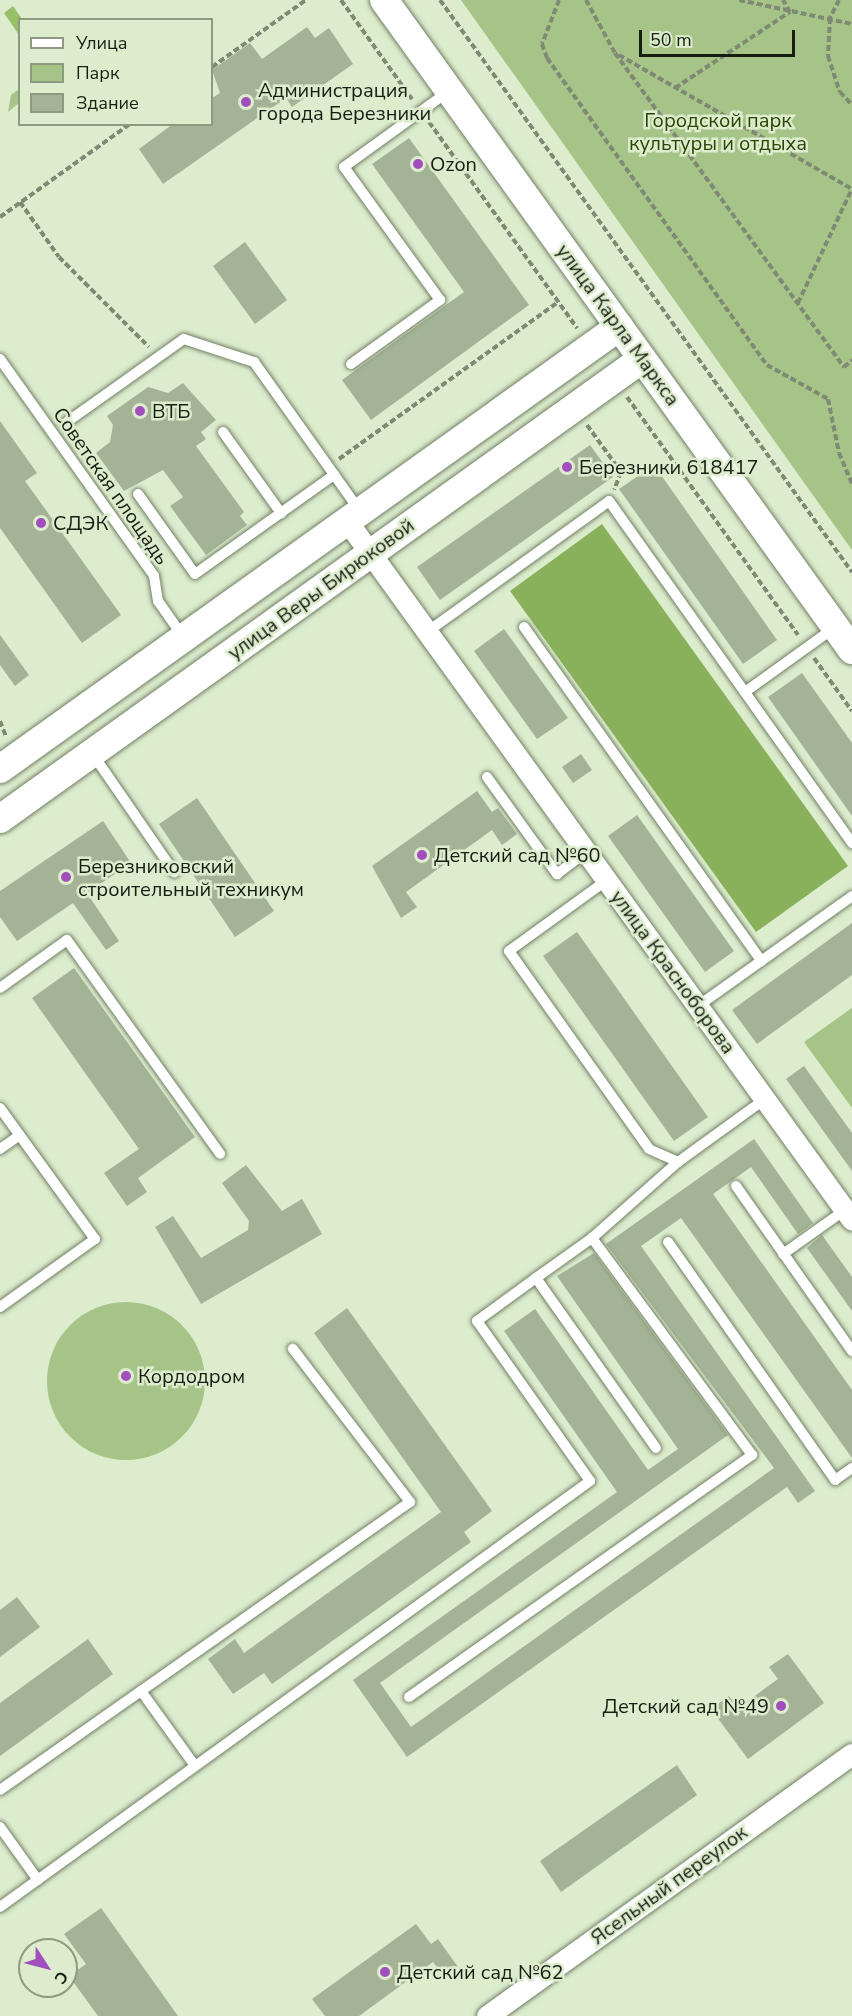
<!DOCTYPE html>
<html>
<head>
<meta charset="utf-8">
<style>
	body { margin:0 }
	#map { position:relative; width:852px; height:2016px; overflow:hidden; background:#dceccd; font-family:"Nunito Sans",sans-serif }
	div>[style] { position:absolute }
	.green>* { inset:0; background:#a6c488 }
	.round { border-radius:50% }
	.forest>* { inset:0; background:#89b15b }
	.water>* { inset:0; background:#97c069 }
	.building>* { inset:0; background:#a4b395 }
	.path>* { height:4px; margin-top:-2px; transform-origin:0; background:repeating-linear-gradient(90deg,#7f8974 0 6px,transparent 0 9px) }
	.roads { filter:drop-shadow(0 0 2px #728065) drop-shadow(0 0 2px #728065) }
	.lane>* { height:10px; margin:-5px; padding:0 5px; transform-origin:5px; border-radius:5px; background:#fff }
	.street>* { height:21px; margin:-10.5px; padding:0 10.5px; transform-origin:10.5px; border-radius:10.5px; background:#fff }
	.secondary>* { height:28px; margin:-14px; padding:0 14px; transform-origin:14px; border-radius:14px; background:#fff }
	.dots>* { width:16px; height:16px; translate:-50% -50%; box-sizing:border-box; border:3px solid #dceccd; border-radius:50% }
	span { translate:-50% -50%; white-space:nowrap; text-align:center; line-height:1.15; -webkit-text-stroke:5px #dceccd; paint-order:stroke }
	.poi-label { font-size:20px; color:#181d12 }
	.left { translate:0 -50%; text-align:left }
	.right { translate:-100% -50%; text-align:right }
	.park-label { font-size:20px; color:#2c4504 }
	.street-label { font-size:20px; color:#181d12 }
	.legend { position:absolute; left:18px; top:18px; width:195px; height:108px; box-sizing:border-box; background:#dceccd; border:2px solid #8e9982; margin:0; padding:8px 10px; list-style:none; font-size:18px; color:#181d12 }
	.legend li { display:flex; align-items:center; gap:12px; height:30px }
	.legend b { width:30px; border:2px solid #8e9982 }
	.north { position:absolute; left:18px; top:1938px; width:60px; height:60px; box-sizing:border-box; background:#dceccd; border:2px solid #8e9982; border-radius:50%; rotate:126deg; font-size:16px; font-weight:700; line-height:24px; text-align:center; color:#181d12 }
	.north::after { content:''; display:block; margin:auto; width:21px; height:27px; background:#a24fbe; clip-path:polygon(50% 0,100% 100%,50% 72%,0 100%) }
	.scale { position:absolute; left:639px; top:30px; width:156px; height:27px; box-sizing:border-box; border:3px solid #181d12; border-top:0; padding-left:8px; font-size:18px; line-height:21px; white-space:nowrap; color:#181d12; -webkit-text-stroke:4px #dceccd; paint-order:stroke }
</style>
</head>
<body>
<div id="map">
	<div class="green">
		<i style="clip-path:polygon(461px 0,852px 0,852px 550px)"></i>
		<i style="clip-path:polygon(19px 89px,19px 103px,8px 112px,11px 95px)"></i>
		<i style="clip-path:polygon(852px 1008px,852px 1108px,804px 1042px)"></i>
		<i class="round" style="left:47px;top:1302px;width:158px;height:158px"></i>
	</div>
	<div class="forest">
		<i style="clip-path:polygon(602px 524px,848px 866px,756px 932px,510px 591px)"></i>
	</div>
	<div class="water">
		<i style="clip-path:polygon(13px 6px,22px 19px,19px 35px,4px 13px)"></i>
	</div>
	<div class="building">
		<i style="clip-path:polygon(307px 27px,315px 38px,329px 28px,353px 64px,292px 107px,286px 98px,163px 184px,139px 149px,173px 124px,212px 124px,212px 98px,220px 93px,212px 70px,250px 43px,262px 59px)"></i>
		<i style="clip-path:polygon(409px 138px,529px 305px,371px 420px,342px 380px,464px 292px,372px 164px)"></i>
		<i style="clip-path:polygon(245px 242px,287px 300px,255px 324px,213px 266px)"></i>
		<i style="clip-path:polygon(183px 383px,216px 420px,201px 432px,206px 439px,196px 446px,244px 512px,240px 516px,247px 525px,206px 555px,170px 506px,183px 497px,163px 470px,124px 491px,96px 453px,110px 442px,113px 425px,107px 416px,148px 387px,168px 393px)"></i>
		<i style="clip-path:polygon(0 421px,37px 473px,25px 481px,121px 615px,82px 643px,0 528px)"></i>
		<i style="clip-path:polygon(590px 445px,613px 477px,440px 600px,417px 567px)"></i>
		<i style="clip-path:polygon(654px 465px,777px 640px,743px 664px,619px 489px)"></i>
		<i style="clip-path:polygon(504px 629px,568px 718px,537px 739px,474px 651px)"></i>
		<i style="clip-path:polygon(0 635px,29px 675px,15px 686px,0 665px)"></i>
		<i style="clip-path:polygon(802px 673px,852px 743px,852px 816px,768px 697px)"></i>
		<i style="clip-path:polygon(581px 754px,592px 770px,573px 783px,562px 767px)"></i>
		<i style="clip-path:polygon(477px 791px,492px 812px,498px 808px,517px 834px,502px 845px,492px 830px,406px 892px,417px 907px,401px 918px,372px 866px)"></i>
		<i style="clip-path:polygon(197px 798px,274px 911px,235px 937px,159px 824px)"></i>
		<i style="clip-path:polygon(637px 815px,734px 951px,705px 972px,608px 836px)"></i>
		<i style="clip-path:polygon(103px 821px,131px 863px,87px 893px,119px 941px,106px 950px,73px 903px,17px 941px,0 917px,0 891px)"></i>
		<i style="clip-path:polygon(852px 923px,852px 975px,757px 1044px,732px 1010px)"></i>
		<i style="clip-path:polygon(577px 932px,708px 1117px,674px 1141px,543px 956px)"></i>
		<i style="clip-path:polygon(74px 968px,195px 1137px,138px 1178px,147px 1192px,127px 1206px,104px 1173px,139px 1149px,32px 998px)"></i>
		<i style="clip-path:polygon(804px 1066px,852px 1133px,852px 1171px,786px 1079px)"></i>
		<i style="clip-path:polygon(754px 1139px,813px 1223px,798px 1234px,751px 1167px,713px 1194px,852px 1390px,852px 1458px,681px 1218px,641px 1246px,815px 1491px,798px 1503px,787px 1487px,407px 1757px,353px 1680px,617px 1492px,504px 1331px,535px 1309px,648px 1470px,678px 1449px,557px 1276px,594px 1253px,728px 1435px,380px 1683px,411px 1727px,774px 1468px,606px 1244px)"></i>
		<i style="clip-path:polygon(246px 1165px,282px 1211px,302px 1199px,322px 1234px,201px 1304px,155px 1227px,173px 1216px,201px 1258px,248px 1230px,249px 1221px,222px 1183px)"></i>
		<i style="clip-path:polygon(822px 1235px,852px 1277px,852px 1311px,807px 1248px)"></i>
		<i style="clip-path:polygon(347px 1308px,492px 1511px,464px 1532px,471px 1542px,272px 1684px,264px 1673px,233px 1694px,208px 1659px,235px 1639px,244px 1653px,441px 1512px,314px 1333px)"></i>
		<i style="clip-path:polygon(17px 1597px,40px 1627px,0 1657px,0 1610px)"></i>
		<i style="clip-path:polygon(88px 1639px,113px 1674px,0 1756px,0 1703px)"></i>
		<i style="clip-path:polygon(788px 1654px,824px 1703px,748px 1759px,711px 1709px,729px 1696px,738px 1708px,778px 1679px,769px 1667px)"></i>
		<i style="clip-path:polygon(677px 1765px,697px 1795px,561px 1892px,540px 1861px)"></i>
		<i style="clip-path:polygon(101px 1908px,178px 2016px,98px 2016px,69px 1976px,86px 1964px,64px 1934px)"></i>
		<i style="clip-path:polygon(416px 1924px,431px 1944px,438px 1939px,458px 1967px,444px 1977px,433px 1962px,359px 2016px,325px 2016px,312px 1999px)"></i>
	</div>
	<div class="path">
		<i style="left:341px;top:0;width:122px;rotate:54.4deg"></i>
		<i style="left:440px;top:0;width:705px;rotate:54.24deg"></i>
		<i style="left:559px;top:0;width:47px;rotate:111.1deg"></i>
		<i style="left:542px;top:44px;width:15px;rotate:70deg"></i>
		<i style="left:547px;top:58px;width:378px;rotate:54.4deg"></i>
		<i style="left:767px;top:365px;width:70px;rotate:29.1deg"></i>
		<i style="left:828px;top:399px;width:55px;rotate:78.5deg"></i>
		<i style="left:839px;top:453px;width:33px;rotate:67deg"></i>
		<i style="left:586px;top:0;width:60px;rotate:61.3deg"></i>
		<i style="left:615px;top:53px;width:389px;rotate:53.9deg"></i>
		<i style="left:844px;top:367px;width:11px;rotate:-41deg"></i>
		<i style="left:739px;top:0;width:116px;rotate:12deg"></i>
		<i style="left:839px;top:0;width:20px;rotate:117deg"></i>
		<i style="left:830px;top:18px;width:38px;rotate:93deg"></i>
		<i style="left:828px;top:56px;width:38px;rotate:72deg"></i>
		<i style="left:840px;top:92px;width:18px;rotate:47deg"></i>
		<i style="left:619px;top:55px;width:269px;rotate:29.9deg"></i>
		<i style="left:212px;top:67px;width:115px;rotate:-35.5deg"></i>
		<i style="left:675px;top:88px;width:138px;rotate:-33.5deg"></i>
		<i style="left:790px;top:12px;width:14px;rotate:-120deg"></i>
		<i style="left:429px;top:122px;width:254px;rotate:54.3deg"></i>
		<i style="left:20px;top:202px;width:67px;rotate:54.7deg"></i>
		<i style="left:59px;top:257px;width:127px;rotate:45deg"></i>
		<i style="left:0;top:217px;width:160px;rotate:-35.6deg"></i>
		<i style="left:798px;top:303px;width:126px;rotate:-64.7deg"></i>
		<i style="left:627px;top:397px;width:293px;rotate:54.3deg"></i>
		<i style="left:587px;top:425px;width:58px;rotate:54.1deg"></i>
		<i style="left:621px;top:472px;width:19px;rotate:111deg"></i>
		<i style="left:339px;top:459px;width:269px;rotate:-35.6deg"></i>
		<i style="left:814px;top:658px;width:65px;rotate:54.4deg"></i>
		<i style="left:0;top:721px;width:17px;rotate:69deg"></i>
	</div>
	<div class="roads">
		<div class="lane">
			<i style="left:0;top:359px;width:266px;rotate:54.6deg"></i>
			<i style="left:154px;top:576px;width:25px;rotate:81deg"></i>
			<i style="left:158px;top:601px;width:45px;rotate:54.9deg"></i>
			<i style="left:351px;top:364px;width:110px;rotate:-35.7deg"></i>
			<i style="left:440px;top:300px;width:164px;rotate:-125.8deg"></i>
			<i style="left:344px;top:167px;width:130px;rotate:-35.9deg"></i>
			<i style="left:67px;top:422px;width:143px;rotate:-35.4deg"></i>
			<i style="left:184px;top:339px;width:74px;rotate:18.2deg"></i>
			<i style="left:254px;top:362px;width:183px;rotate:54.6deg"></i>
			<i style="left:223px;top:432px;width:100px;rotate:54.4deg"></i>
			<i style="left:138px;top:494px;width:98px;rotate:54.5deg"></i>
			<i style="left:195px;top:574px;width:171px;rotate:-35.5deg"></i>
			<i style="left:524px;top:627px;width:410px;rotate:54.6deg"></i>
			<i style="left:427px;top:632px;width:224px;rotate:-35.7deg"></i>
			<i style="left:609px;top:501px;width:420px;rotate:54.6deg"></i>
			<i style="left:745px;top:692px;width:111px;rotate:-35.8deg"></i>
			<i style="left:92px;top:753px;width:145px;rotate:55.4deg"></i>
			<i style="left:487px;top:777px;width:120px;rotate:54.2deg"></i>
			<i style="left:557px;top:874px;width:36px;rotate:-37deg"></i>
			<i style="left:607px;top:880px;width:121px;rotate:144.1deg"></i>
			<i style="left:509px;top:951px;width:242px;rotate:54.7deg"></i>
			<i style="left:649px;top:1149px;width:32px;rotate:24deg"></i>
			<i style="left:0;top:988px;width:82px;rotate:-35.6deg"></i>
			<i style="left:67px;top:940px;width:263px;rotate:54.4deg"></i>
			<i style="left:698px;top:1006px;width:189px;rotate:-35.5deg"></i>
			<i style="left:0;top:1108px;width:162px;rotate:54.1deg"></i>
			<i style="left:95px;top:1239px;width:117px;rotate:144.4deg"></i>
			<i style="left:0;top:1149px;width:24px;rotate:-35deg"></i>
			<i style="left:736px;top:1186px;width:202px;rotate:54.9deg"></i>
			<i style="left:592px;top:1238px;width:69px;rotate:144.5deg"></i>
			<i style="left:536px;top:1278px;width:208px;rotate:54.8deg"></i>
			<i style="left:668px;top:1242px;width:291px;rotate:54.9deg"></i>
			<i style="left:835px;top:1480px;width:21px;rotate:-35deg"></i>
			<i style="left:783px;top:1254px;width:76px;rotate:-35.4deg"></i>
			<i style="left:141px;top:1691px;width:92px;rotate:54.2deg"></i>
			<i style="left:409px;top:1697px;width:420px;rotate:-35.2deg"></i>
			<i style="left:752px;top:1455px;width:270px;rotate:-126.4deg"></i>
			<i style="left:592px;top:1238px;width:115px;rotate:-41.5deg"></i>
			<i style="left:678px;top:1162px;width:107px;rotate:-35.9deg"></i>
			<i style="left:0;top:1790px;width:501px;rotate:-35.09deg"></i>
			<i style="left:410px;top:1502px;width:193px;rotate:-127.4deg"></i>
			<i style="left:0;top:1827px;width:65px;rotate:54.4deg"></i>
			<i style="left:0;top:1907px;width:728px;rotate:-35.83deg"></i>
			<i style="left:590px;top:1481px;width:196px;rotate:-125.2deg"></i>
			<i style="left:477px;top:1321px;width:73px;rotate:-36.1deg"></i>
		</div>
		<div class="street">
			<i style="left:347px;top:521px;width:862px;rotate:54.15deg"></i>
			<i style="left:487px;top:2016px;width:449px;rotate:-35.7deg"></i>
		</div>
		<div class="secondary">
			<i style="left:384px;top:0;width:801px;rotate:54.25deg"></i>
			<i style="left:0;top:769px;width:761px;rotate:-35.53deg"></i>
			<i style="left:0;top:819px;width:790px;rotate:-35.62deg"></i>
		</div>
	</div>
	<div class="dots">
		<i style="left:246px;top:102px;background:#a24fbe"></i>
		<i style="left:418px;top:164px;background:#a24fbe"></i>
		<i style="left:140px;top:411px;background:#a24fbe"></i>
		<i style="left:567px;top:467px;background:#a24fbe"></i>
		<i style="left:41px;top:523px;background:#a24fbe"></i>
		<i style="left:422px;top:855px;background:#a24fbe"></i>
		<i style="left:66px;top:877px;background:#a24fbe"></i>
		<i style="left:126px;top:1376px;background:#a24fbe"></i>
		<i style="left:781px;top:1706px;background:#a24fbe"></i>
		<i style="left:385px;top:1972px;background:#a24fbe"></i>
	</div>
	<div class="poi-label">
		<span class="left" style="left:258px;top:102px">Администрация<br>города Березники</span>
		<span class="left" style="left:430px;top:164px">Ozon</span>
		<span class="left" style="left:152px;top:411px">ВТБ</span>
		<span class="left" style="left:579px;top:467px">Березники 618417</span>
		<span class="left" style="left:53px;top:523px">СДЭК</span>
		<span class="left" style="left:434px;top:855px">Детский сад №60</span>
		<span class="left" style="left:78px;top:878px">Березниковский<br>строительный техникум</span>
		<span class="left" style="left:138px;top:1376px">Кордодром</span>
		<span class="right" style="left:769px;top:1706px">Детский сад №49</span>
		<span class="left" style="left:397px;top:1972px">Детский сад №62</span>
	</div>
	<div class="park-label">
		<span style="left:718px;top:132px">Городской парк<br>культуры и отдыха</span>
	</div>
	<div class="street-label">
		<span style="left:618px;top:325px;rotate:54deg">улица Карла Маркса</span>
		<span style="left:111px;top:486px;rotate:55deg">Советская площадь</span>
		<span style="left:321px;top:589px;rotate:-36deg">улица Веры Бирюковой</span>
		<span style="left:673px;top:972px;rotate:54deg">улица Красноборова</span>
		<span style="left:669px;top:1885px;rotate:-36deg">Ясельный переулок</span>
	</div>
	<ul class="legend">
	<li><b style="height:8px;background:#fff"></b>Улица</li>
	<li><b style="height:16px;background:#a6c488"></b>Парк</li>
	<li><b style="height:16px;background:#a4b395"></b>Здание</li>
	</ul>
	<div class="north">С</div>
	<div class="scale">50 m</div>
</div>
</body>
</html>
